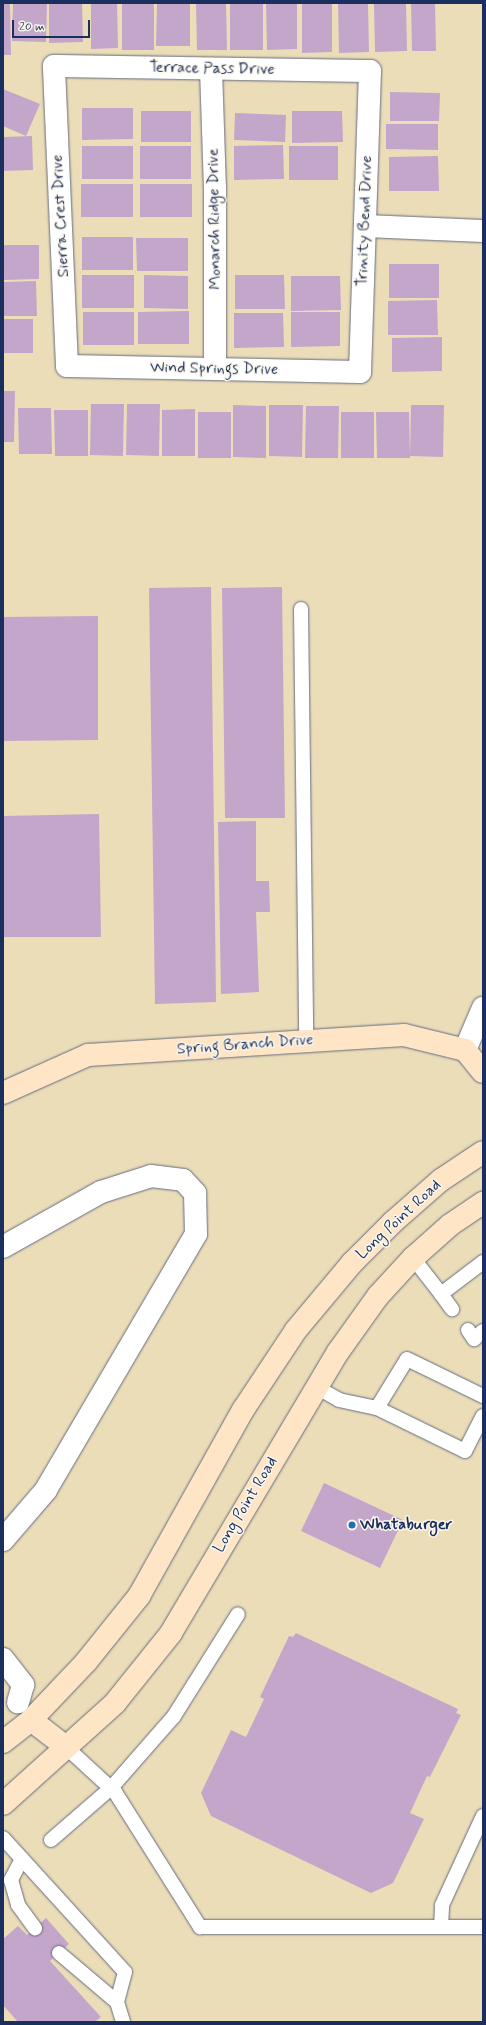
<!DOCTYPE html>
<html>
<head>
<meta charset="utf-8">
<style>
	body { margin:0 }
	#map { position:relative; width:486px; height:2025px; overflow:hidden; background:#ecddb9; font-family:Mynerve,sans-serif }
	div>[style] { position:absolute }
	.building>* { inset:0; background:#c4a6cb }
	.roads { filter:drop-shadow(0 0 1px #646c7e) drop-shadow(0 0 1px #646c7e) }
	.lane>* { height:14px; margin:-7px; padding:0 7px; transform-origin:7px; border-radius:7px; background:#fff }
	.street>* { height:22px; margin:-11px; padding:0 11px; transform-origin:11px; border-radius:11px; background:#fff }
	.secondary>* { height:22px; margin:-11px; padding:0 11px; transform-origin:11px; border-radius:11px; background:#fde5c5 }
	.dots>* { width:11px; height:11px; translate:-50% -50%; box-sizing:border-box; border:2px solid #fbf7ec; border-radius:50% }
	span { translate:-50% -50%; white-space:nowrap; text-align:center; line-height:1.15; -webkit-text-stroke:3px #fbf7ec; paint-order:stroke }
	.street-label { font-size:16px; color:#1b2f5e }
	.poi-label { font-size:16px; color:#1b2f5e; font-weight:700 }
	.left { translate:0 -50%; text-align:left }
	.frame { position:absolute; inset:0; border:4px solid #1b2f5e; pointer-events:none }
	.scale { position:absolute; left:12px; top:20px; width:78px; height:18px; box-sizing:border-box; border:2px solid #1b2f5e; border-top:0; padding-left:5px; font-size:12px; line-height:14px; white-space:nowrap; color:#1b2f5e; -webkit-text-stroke:3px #fbf7ec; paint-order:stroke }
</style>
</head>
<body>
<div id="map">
	<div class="building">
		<i style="clip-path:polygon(3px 3px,10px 3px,11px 55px,3px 55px)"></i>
		<i style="clip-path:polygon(13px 3px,47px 3px,46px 42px,12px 41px)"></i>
		<i style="clip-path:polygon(49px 3px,82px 3px,83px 42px,49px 43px)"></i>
		<i style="clip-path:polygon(91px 3px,117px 3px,118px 48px,91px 49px)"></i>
		<i style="clip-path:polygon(122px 3px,154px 3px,154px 50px,122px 50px)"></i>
		<i style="clip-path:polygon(157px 3px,190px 3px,190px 46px,156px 46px)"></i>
		<i style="clip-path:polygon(196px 3px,226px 3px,227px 50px,197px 50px)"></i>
		<i style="clip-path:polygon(230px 3px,263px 3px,263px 50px,230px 50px)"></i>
		<i style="clip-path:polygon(266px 3px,297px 3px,297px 49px,267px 50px)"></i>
		<i style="clip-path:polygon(302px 3px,332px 3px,332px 52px,302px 53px)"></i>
		<i style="clip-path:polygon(338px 3px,368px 3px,369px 52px,339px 53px)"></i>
		<i style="clip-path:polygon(374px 3px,406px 3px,407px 51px,375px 52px)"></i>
		<i style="clip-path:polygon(411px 3px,435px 3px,436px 51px,412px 51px)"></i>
		<i style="clip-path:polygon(3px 89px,40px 104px,26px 136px,3px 126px)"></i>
		<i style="clip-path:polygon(390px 92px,440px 93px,439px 121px,390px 121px)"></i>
		<i style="clip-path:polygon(82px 108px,133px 108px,133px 139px,82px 140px)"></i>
		<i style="clip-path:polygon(141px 111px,191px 111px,191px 142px,141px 142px)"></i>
		<i style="clip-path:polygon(292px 111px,342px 111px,343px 142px,292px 143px)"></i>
		<i style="clip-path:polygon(235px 113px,286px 115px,285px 142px,234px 140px)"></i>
		<i style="clip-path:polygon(386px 124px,438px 124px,438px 150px,386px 149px)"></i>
		<i style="clip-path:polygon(32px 136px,33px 170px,3px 171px,3px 137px)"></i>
		<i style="clip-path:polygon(283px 145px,284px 179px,234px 180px,234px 146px)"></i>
		<i style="clip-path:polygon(82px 146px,133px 146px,133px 179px,82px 179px)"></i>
		<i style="clip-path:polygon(140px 146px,191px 146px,191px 179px,140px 179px)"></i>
		<i style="clip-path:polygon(289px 146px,338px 146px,338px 180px,289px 180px)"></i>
		<i style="clip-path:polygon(438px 156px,439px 191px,389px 191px,389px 157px)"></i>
		<i style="clip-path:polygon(81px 184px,133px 184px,133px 217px,81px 217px)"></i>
		<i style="clip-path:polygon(140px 184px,192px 184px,192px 217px,140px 217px)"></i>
		<i style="clip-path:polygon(82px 237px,133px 237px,133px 270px,82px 270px)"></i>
		<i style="clip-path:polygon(136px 238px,188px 238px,188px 271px,137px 271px)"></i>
		<i style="clip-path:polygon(3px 245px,39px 245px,39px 279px,3px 280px)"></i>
		<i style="clip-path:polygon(389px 264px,439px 264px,439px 298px,389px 298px)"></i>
		<i style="clip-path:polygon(82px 275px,134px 275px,134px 308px,82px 308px)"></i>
		<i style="clip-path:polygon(144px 275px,188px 276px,188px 309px,144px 308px)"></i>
		<i style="clip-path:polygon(235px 275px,284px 275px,285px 309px,235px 309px)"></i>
		<i style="clip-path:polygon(291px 276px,340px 276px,341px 310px,291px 311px)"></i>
		<i style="clip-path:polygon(36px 281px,37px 316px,3px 316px,3px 282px)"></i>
		<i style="clip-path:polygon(437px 300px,438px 335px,388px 335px,388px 301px)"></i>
		<i style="clip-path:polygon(189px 311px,189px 344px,138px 344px,138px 312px)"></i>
		<i style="clip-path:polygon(83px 312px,134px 312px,134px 345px,83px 345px)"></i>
		<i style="clip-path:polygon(291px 312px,340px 312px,340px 346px,291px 347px)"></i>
		<i style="clip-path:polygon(234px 313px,283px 313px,284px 347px,234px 348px)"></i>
		<i style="clip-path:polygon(3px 319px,33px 319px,33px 353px,3px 353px)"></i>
		<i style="clip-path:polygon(442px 337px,442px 371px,392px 372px,392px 338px)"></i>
		<i style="clip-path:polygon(3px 391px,15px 391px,14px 442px,3px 442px)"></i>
		<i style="clip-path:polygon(91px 404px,124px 404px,123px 456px,90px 455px)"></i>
		<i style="clip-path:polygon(127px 404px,160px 404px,159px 456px,126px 455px)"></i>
		<i style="clip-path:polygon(233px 405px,266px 406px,266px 458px,233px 457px)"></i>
		<i style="clip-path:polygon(269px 405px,303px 405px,302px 457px,269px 456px)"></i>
		<i style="clip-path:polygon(411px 405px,444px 405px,443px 457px,410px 456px)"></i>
		<i style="clip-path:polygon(306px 406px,339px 406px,338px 458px,305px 458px)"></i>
		<i style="clip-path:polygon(18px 408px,51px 408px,52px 454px,19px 454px)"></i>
		<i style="clip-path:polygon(195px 409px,195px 456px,162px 456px,162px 410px)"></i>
		<i style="clip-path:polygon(54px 410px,88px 410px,88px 456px,55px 456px)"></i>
		<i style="clip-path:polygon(198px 412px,231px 412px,231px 458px,198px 458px)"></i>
		<i style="clip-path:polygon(341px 412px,374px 412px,374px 458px,341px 458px)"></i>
		<i style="clip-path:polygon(376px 412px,409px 412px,410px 458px,377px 458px)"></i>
		<i style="clip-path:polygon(211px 587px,216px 1002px,155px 1004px,149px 588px)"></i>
		<i style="clip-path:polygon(282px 587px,285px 818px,225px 818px,222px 588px)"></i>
		<i style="clip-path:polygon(98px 616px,98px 740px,3px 741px,3px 617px)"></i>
		<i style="clip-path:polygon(99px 814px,101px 937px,3px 937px,3px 816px)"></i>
		<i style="clip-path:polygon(256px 821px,256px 881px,269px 881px,270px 912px,256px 912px,259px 992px,221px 994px,218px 822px)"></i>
		<i style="clip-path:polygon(324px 1483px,403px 1520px,380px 1568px,301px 1531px)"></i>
		<i style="clip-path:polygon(296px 1633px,458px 1709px,456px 1713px,461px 1715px,430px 1777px,427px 1776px,410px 1813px,424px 1819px,393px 1883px,371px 1893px,211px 1816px,201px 1793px,231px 1730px,246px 1737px,264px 1699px,260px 1697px,289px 1636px,293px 1637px)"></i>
		<i style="clip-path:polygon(46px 1918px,69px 1944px,50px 1961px,101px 2017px,95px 2022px,18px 2022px,3px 2005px,3px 1939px,18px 1926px,27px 1935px)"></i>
	</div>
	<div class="roads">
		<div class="lane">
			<i style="left:301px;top:609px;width:432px;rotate:89.3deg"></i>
			<i style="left:413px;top:1258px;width:46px;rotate:52.1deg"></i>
			<i style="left:441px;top:1294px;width:53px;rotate:-37.3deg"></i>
			<i style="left:441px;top:1294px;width:19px;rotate:54deg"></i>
			<i style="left:468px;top:1330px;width:11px;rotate:56deg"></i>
			<i style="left:474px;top:1339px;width:12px;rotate:-42deg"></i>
			<i style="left:316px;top:1387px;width:26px;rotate:29deg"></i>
			<i style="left:339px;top:1400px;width:39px;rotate:12deg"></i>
			<i style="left:377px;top:1408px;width:98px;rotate:26deg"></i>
			<i style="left:465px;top:1451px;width:39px;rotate:-63deg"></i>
			<i style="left:377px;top:1408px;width:57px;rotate:-58.5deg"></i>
			<i style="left:407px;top:1359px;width:85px;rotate:26deg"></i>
			<i style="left:66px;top:1747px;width:67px;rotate:42.6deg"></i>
			<i style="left:115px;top:1792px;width:160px;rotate:57.8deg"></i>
			<i style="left:200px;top:1927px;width:283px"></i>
			<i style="left:3px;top:1838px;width:181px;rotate:47.7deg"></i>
			<i style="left:125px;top:1972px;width:31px;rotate:105deg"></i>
			<i style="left:117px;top:2002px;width:21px;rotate:73deg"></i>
			<i style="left:51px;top:1840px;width:79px;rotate:-40.9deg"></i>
			<i style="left:111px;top:1788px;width:96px;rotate:-48.8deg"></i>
			<i style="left:174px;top:1716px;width:120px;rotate:-57.9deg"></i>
			<i style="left:22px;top:1859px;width:24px;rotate:118deg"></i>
			<i style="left:11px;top:1880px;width:26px;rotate:74deg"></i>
			<i style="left:18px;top:1905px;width:29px;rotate:54deg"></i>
			<i style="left:441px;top:1927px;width:22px;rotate:-87deg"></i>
			<i style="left:442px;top:1905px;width:98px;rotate:-65.3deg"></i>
			<i style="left:59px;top:1953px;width:76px;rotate:40.2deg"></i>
		</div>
		<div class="street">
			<i style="left:54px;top:66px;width:316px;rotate:0.9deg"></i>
			<i style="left:370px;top:71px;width:301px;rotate:91.9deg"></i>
			<i style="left:360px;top:372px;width:293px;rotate:-178.8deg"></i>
			<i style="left:67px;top:366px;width:300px;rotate:-92.5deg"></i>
			<i style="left:211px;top:69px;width:119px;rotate:88.1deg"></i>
			<i style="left:215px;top:188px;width:181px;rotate:90deg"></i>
			<i style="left:365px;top:226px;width:118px;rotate:2.4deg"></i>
			<i style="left:465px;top:1050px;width:46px;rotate:-66.8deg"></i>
			<i style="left:3px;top:1247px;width:112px;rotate:-29.3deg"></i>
			<i style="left:101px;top:1192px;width:52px;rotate:-17.7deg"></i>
			<i style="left:151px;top:1176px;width:32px;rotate:7deg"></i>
			<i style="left:183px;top:1180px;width:18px;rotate:47deg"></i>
			<i style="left:195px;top:1193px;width:41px;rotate:88.6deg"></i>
			<i style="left:196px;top:1234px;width:297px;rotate:120.4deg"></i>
			<i style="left:46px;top:1490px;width:66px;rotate:130.7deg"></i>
			<i style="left:3px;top:1659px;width:33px;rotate:52deg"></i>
			<i style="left:23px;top:1685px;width:18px;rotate:106deg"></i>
		</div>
		<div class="secondary">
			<i style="left:3px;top:1093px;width:93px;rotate:-24.1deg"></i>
			<i style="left:88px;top:1055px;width:317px;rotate:-3.6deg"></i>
			<i style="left:404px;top:1035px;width:63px;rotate:13.8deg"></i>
			<i style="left:465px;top:1050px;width:28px;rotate:51deg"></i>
			<i style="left:31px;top:1720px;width:44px;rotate:37.6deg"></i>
			<i style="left:3px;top:1742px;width:36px;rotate:-38deg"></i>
			<i style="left:31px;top:1720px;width:80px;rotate:-46.5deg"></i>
			<i style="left:86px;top:1662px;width:85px;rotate:-51.2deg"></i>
			<i style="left:139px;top:1596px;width:213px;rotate:-60.8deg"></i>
			<i style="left:243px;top:1410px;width:96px;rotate:-56.5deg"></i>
			<i style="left:296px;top:1330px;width:87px;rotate:-50.1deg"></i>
			<i style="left:352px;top:1263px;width:58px;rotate:-45deg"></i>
			<i style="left:393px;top:1222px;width:64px;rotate:-41.2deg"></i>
			<i style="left:441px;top:1180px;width:50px;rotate:-33.7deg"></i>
			<i style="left:3px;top:1804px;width:151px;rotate:-42deg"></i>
			<i style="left:115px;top:1703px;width:90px;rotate:-51.3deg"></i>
			<i style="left:171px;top:1633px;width:327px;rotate:-59.3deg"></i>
			<i style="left:338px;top:1352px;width:69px;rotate:-54.5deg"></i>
			<i style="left:378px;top:1296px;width:52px;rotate:-47.4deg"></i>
			<i style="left:413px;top:1258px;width:50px;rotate:-41.7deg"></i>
			<i style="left:450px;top:1225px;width:40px;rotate:-34deg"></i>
		</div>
	</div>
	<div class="dots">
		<i style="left:352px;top:1525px;background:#1f6fb2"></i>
	</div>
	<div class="street-label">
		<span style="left:212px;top:69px;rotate:1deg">Terrace Pass Drive</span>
		<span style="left:61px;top:216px;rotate:-93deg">Sierra Crest Drive</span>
		<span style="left:215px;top:219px;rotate:-91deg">Monarch Ridge Drive</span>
		<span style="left:365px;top:221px;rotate:-88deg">Trinity Bend Drive</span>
		<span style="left:214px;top:369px;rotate:1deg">Wind Springs Drive</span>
		<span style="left:245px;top:1045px;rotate:-4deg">Spring Branch Drive</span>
		<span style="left:399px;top:1220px;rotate:-43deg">Long Point Road</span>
		<span style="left:246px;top:1505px;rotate:-59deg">Long Point Road</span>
	</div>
	<div class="poi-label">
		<span class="left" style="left:360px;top:1525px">Whataburger</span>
	</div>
	<div class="frame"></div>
	<div class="scale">20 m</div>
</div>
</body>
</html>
